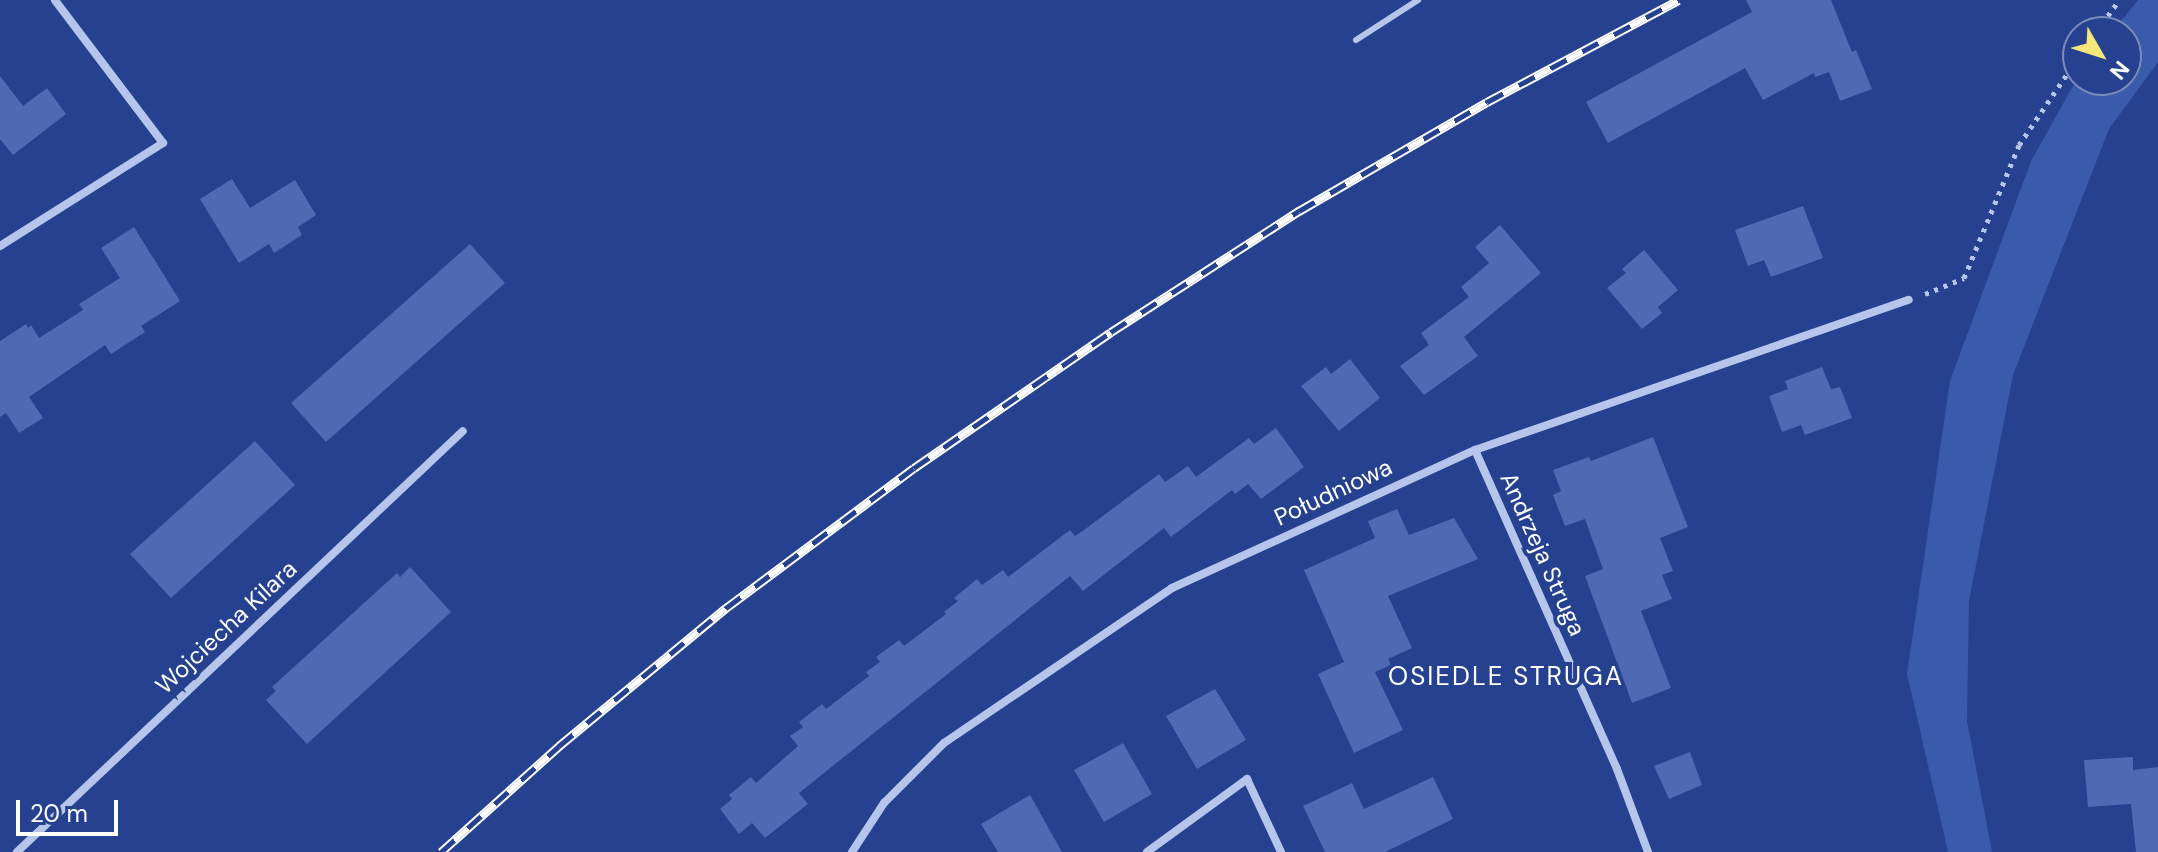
<!DOCTYPE html>
<html>
<head>
<meta charset="utf-8">
<style>
	body { margin:0 }
	#map { position:relative; width:2158px; height:852px; overflow:hidden; background:#25418f; font-family:"DM Sans",sans-serif }
	div>[style] { position:absolute }
	.green>* { inset:0; background:#3a5aab }
	.building>* { inset:0; background:#4e6ab5 }
	.path>* { height:5px; margin-top:-2.5px; transform-origin:0; background:repeating-linear-gradient(90deg,#b6c5eb 0 4px,transparent 0 10px) }
	.service>* { height:6px; margin:-3px; padding:0 3px; transform-origin:3px; border-radius:3px; background:#b6c5eb }
	.minor>* { height:8px; margin:-4px; padding:0 4px; transform-origin:4px; border-radius:4px; background:#b6c5eb }
	.rail>* { height:9px; margin-top:-4.5px; transform-origin:0; background:repeating-linear-gradient(90deg,#25418f 0 18px,#fff 0 36px); box-sizing:border-box; border-block:2px solid #fff }
	span { translate:-50% -50%; white-space:nowrap; text-align:center; line-height:1.15; -webkit-text-stroke:8px #25418f; paint-order:stroke }
	.street-label { font-size:24px; color:#fff }
	.neighbourhood-label { font-size:26px; color:#fff; letter-spacing:2px }
	.north { position:absolute; left:2062px; top:16px; width:80px; height:80px; box-sizing:border-box; background:#25418f; border:2px solid #7c8dbc; border-radius:50%; rotate:129deg; font-size:22px; font-weight:700; line-height:32px; text-align:center; color:#fff }
	.north::after { content:''; display:block; margin:auto; width:28px; height:36px; background:#f5e67a; clip-path:polygon(50% 0,100% 100%,50% 72%,0 100%) }
	.scale { position:absolute; left:16px; top:800px; width:102px; height:36px; box-sizing:border-box; border:4px solid #fff; border-top:0; padding-left:10px; font-size:24px; line-height:28px; white-space:nowrap; color:#fff; -webkit-text-stroke:6px #25418f; paint-order:stroke }
</style>
</head>
<body>
<div id="map">
	<div class="green">
		<i style="clip-path:polygon(2138px 0,2158px 0,2158px 62px,2109px 129px,2013px 375px,1969px 601px,1967px 721px,1992px 852px,1948px 852px,1907px 674px,1950px 381px,2031px 161px,2078px 77px,2126px 80px,2126px 32px,2112px 32px)"></i>
	</div>
	<div class="building">
		<i style="clip-path:polygon(1746px 0,1831px 0,1852px 52px,1856px 50px,1872px 89px,1840px 101px,1829px 72px,1815px 77px,1814px 73px,1763px 100px,1745px 68px,1608px 143px,1586px 102px,1752px 12px)"></i>
		<i style="clip-path:polygon(0 76px,23px 106px,47px 88px,66px 114px,13px 155px,0 139px)"></i>
		<i style="clip-path:polygon(232px 179px,250px 208px,295px 180px,316px 215px,298px 227px,302px 235px,274px 253px,269px 244px,239px 263px,200px 199px)"></i>
		<i style="clip-path:polygon(1803px 206px,1823px 258px,1771px 277px,1764px 260px,1748px 266px,1735px 230px)"></i>
		<i style="clip-path:polygon(1500px 225px,1541px 273px,1464px 337px,1478px 356px,1424px 395px,1400px 366px,1429px 345px,1421px 333px,1469px 297px,1461px 287px,1489px 263px,1475px 247px)"></i>
		<i style="clip-path:polygon(134px 227px,180px 301px,141px 326px,145px 332px,111px 354px,105px 345px,29px 397px,43px 418px,19px 433px,6px 413px,0 417px,0 341px,26px 324px,28px 328px,31px 325px,39px 338px,83px 310px,79px 304px,120px 278px,101px 248px)"></i>
		<i style="clip-path:polygon(470px 244px,505px 283px,326px 442px,291px 403px)"></i>
		<i style="clip-path:polygon(1644px 250px,1678px 290px,1658px 307px,1662px 313px,1642px 329px,1607px 288px,1626px 273px,1622px 269px)"></i>
		<i style="clip-path:polygon(1350px 359px,1380px 398px,1339px 431px,1301px 386px,1326px 367px,1331px 374px)"></i>
		<i style="clip-path:polygon(1822px 367px,1831px 389px,1840px 387px,1852px 418px,1805px 435px,1801px 425px,1782px 432px,1769px 396px,1788px 389px,1785px 381px)"></i>
		<i style="clip-path:polygon(1276px 428px,1304px 467px,1261px 499px,1248px 484px,1235px 494px,1232px 490px,1171px 537px,1164px 528px,1083px 591px,1070px 576px,799px 793px,808px 804px,765px 838px,752px 823px,739px 834px,720px 809px,732px 799px,729px 795px,751px 777px,756px 783px,798px 746px,790px 736px,803px 727px,799px 722px,822px 704px,826px 709px,869px 676px,866px 672px,880px 662px,876px 657px,899px 640px,904px 646px,946px 614px,944px 612px,958px 601px,954px 598px,977px 579px,982px 585px,1003px 570px,1008px 577px,1070px 530px,1075px 536px,1084px 530px,1159px 474px,1165px 482px,1188px 466px,1196px 477px,1249px 438px,1254px 444px)"></i>
		<i style="clip-path:polygon(1653px 437px,1688px 527px,1660px 538px,1673px 571px,1662px 575px,1672px 599px,1641px 611px,1671px 688px,1632px 703px,1585px 576px,1603px 569px,1585px 519px,1565px 526px,1553px 495px,1561px 491px,1553px 470px,1589px 457px,1591px 461px)"></i>
		<i style="clip-path:polygon(255px 441px,295px 485px,171px 598px,130px 554px)"></i>
		<i style="clip-path:polygon(1397px 509px,1409px 535px,1454px 518px,1478px 559px,1388px 596px,1412px 648px,1388px 659px,1391px 665px,1375px 672px,1403px 730px,1354px 753px,1318px 674px,1344px 662px,1304px 570px,1375px 538px,1368px 521px)"></i>
		<i style="clip-path:polygon(410px 567px,451px 612px,307px 744px,266px 700px,276px 691px,272px 687px,397px 573px,400px 577px)"></i>
		<i style="clip-path:polygon(1215px 689px,1246px 740px,1197px 769px,1166px 716px)"></i>
		<i style="clip-path:polygon(1123px 743px,1152px 794px,1104px 822px,1074px 770px)"></i>
		<i style="clip-path:polygon(1690px 752px,1702px 785px,1669px 799px,1654px 766px)"></i>
		<i style="clip-path:polygon(2133px 757px,2133px 770px,2158px 767px,2158px 852px,2136px 852px,2131px 804px,2088px 807px,2084px 760px)"></i>
		<i style="clip-path:polygon(1433px 777px,1453px 819px,1385px 852px,1325px 852px,1303px 806px,1352px 783px,1364px 809px)"></i>
		<i style="clip-path:polygon(1030px 795px,1062px 852px,998px 852px,981px 824px)"></i>
	</div>
	<div class="path">
		<i style="left:2096px;top:32px;width:39px;rotate:-54deg"></i>
		<i style="left:1925px;top:294px;width:42px;rotate:-22.3deg"></i>
		<i style="left:1964px;top:278px;width:144px;rotate:-67.5deg"></i>
		<i style="left:2019px;top:145px;width:105px;rotate:-55.9deg"></i>
	</div>
	<div class="service">
		<i style="left:1356px;top:40px;width:74px;rotate:-32.8deg"></i>
	</div>
	<div class="minor">
		<i style="left:0;top:246px;width:193px;rotate:-32.3deg"></i>
		<i style="left:163px;top:143px;width:179px;rotate:-127.1deg"></i>
		<i style="left:1475px;top:450px;width:349px;rotate:66deg"></i>
		<i style="left:1617px;top:769px;width:89px;rotate:69.5deg"></i>
		<i style="left:17px;top:852px;width:613px;rotate:-43.35deg"></i>
		<i style="left:852px;top:852px;width:59px;rotate:-56.9deg"></i>
		<i style="left:884px;top:803px;width:85px;rotate:-45deg"></i>
		<i style="left:944px;top:743px;width:276px;rotate:-34.2deg"></i>
		<i style="left:1172px;top:588px;width:333px;rotate:-24.5deg"></i>
		<i style="left:1475px;top:450px;width:459px;rotate:-19.1deg"></i>
		<i style="left:1147px;top:852px;width:124px;rotate:-36.1deg"></i>
		<i style="left:1247px;top:779px;width:81px;rotate:65deg"></i>
	</div>
	<div class="rail">
		<i style="left:441px;top:852px;width:159px;rotate:-41.9deg"></i>
		<i style="left:559px;top:746px;width:217px;rotate:-39.6deg"></i>
		<i style="left:726px;top:608px;width:234px;rotate:-36.7deg"></i>
		<i style="left:914px;top:468px;width:239px;rotate:-34.6deg"></i>
		<i style="left:1111px;top:332px;width:224px;rotate:-32.8deg"></i>
		<i style="left:1299px;top:211px;width:217px;rotate:-30.1deg"></i>
		<i style="left:1487px;top:102px;width:217px;rotate:-28deg"></i>
	</div>
	<div class="street-label">
		<span style="left:1333px;top:492px;rotate:-25deg">Południowa</span>
		<span style="left:1543px;top:554px;rotate:66deg">Andrzeja Struga</span>
		<span style="left:226px;top:627px;rotate:-43deg">Wojciecha Kilara</span>
	</div>
	<div class="neighbourhood-label">
		<span style="left:1506px;top:677px">OSIEDLE STRUGA</span>
	</div>
	<div class="north">N</div>
	<div class="scale">20 m</div>
</div>
</body>
</html>
